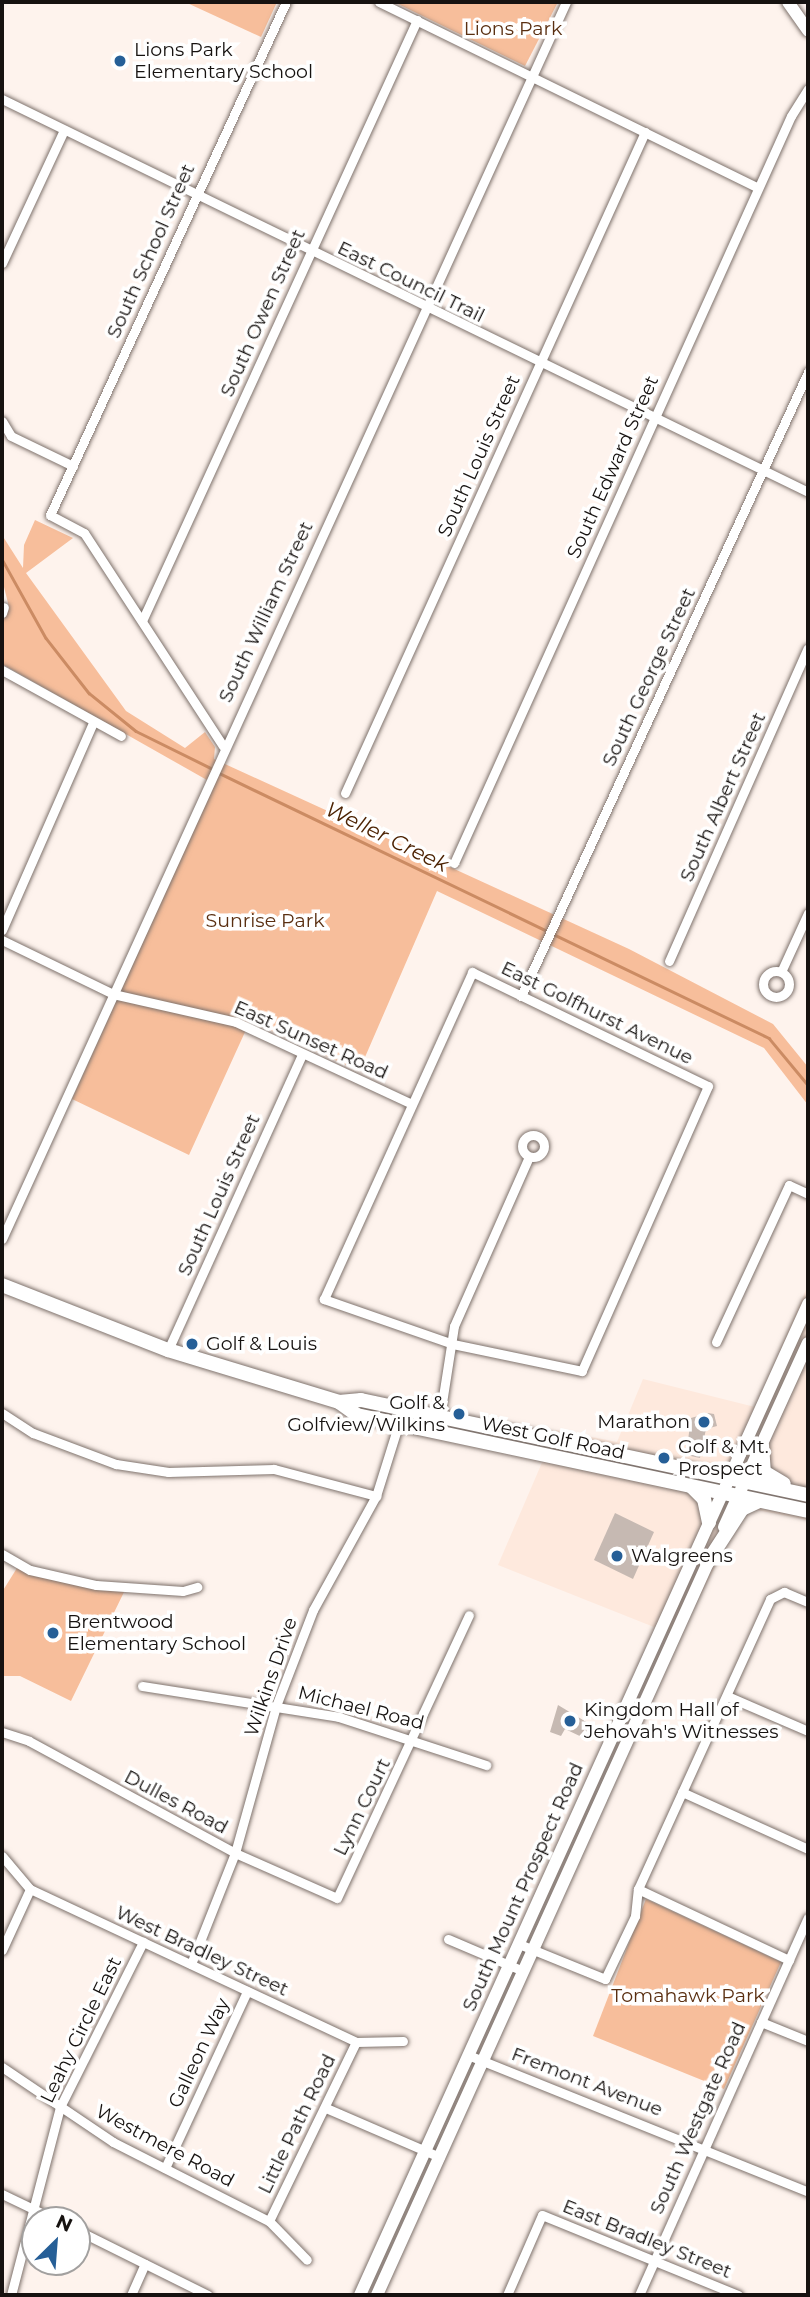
<!DOCTYPE html>
<html>
<head>
<meta charset="utf-8">
<style>
	body { margin:0 }
	#map { position:relative; width:810px; height:2297px; overflow:hidden; background:#fef3ed; font-family:Montserrat,sans-serif }
	div>[style] { position:absolute }
	.built>* { inset:0; background:#fee9dd }
	.green>* { inset:0; background:#f7be9b }
	.stream>* { height:2.5px; margin:-1.25px; padding:0 1.25px; transform-origin:1.25px; border-radius:1.25px; background:#cb8b63 }
	.building>* { inset:0; background:#c6b9b2 }
	.roads { filter:drop-shadow(0 0 2px #7e726c) drop-shadow(0 0 2px #7e726c) }
	.street>* { height:9px; margin:-4.5px; padding:0 4.5px; transform-origin:4.5px; border-radius:4.5px; background:#fff }
	.street>.ring { margin:-4.5px; padding:0; box-sizing:content-box; background:none; border:9px solid #fff; border-radius:50% }
	.secondary>* { height:12px; margin:-6px; padding:0 6px; transform-origin:6px; border-radius:6px; background:#fff }
	.primary>* { height:14px; margin:-7px; padding:0 7px; transform-origin:7px; border-radius:7px; background:#fff }
	.dots>* { width:19px; height:19px; translate:-50% -50%; box-sizing:border-box; border:4px solid #fff; border-radius:50% }
	span { translate:-50% -50%; white-space:nowrap; text-align:center; line-height:1.15; -webkit-text-stroke:7px #fff; paint-order:stroke }
	.park-label { font-size:19px; color:#5a2f11 }
	.poi-label { font-size:19px; color:#161210 }
	.left { translate:0 -50%; text-align:left }
	.right { translate:-100% -50%; text-align:right }
	.street-label { font-size:19px; color:#161210 }
	.water-label { font-size:21px; color:#4d2303; font-style:italic }
	.frame { position:absolute; inset:0; border:4px solid #161210; pointer-events:none }
	.north { position:absolute; left:21px; top:2206px; width:70px; height:70px; box-sizing:border-box; background:#fff; border:2px solid #a2a09f; border-radius:50%; rotate:25deg; font-size:19px; font-weight:700; line-height:28px; text-align:center; color:#161210 }
	.north::after { content:''; display:block; margin:auto; width:24px; height:32px; background:#265f97; clip-path:polygon(50% 0,100% 100%,50% 72%,0 100%) }
</style>
</head>
<body>
<div id="map">
	<div class="built">
		<i style="clip-path:polygon(808px 1285px,808px 1520px,751px 1509px,741px 1517px,679px 1637px,498px 1565px,556px 1430px,617px 1442px,643px 1379px,755px 1407px)"></i>
	</div>
	<div class="green">
		<i style="clip-path:polygon(185px 2px,277px 2px,261px 37px)"></i>
		<i style="clip-path:polygon(394px 2px,558px 2px,525px 66px)"></i>
		<i style="clip-path:polygon(35px 520px,73px 538px,26px 573px,126px 711px,185px 748px,205px 732px,215px 747px,214px 759px,629px 949px,773px 1024px,808px 1067px,808px 1105px,764px 1048px,437px 891px,359px 1071px,250px 1021px,189px 1155px,72px 1099px,214px 784px,2px 664px,2px 625px,9px 607px,2px 579px,2px 535px,23px 568px,24px 545px)"></i>
		<i style="clip-path:polygon(17px 1568px,125px 1590px,71px 1701px,20px 1676px,2px 1676px,2px 1592px)"></i>
		<i style="clip-path:polygon(646px 1899px,781px 1962px,724px 2089px,593px 2036px)"></i>
	</div>
	<div class="stream">
		<i style="left:2px;top:559px;width:90px;rotate:60.9deg"></i>
		<i style="left:46px;top:638px;width:70px;rotate:52deg"></i>
		<i style="left:89px;top:693px;width:60px;rotate:39deg"></i>
		<i style="left:136px;top:731px;width:86px;rotate:26.3deg"></i>
		<i style="left:219px;top:773px;width:364px;rotate:25.7deg"></i>
		<i style="left:553px;top:934px;width:240px;rotate:25.7deg"></i>
		<i style="left:769px;top:1038px;width:61px;rotate:50.3deg"></i>
	</div>
	<div class="building">
		<i style="clip-path:polygon(708px 1413px,714px 1414px,717px 1426px,706px 1429px,700px 1458px,686px 1455px,691px 1418px)"></i>
		<i style="clip-path:polygon(615px 1513px,654px 1532px,633px 1579px,594px 1560px)"></i>
		<i style="clip-path:polygon(558px 1705px,593px 1726px,586px 1739px,565px 1729px,561px 1736px,550px 1732px)"></i>
	</div>
	<div class="roads">
		<div class="street">
			<i style="left:379px;top:2px;width:422px;rotate:26.1deg"></i>
			<i style="left:2px;top:99px;width:897px;rotate:25.99deg"></i>
			<i style="left:2px;top:263px;width:147px;rotate:-65deg"></i>
			<i style="left:2px;top:421px;width:17px;rotate:59deg"></i>
			<i style="left:11px;top:436px;width:69px;rotate:25.8deg"></i>
			<i style="left:2px;top:613px;width:6px;rotate:-72deg"></i>
			<i style="left:142px;top:621px;width:661px;rotate:-65.41deg"></i>
			<i style="left:2px;top:670px;width:136px;rotate:29deg"></i>
			<i style="left:223px;top:746px;width:254px;rotate:-123.1deg"></i>
			<i style="left:84px;top:533px;width:38px;rotate:-152deg"></i>
			<i style="left:50px;top:515px;width:565px;rotate:-65.3deg"></i>
			<i style="left:345px;top:793px;width:726px;rotate:-65.59deg"></i>
			<i style="left:454px;top:863px;width:819px;rotate:-65.72deg"></i>
			<i style="left:791px;top:116px;width:32px;rotate:-58deg"></i>
			<i style="left:2px;top:930px;width:226px;rotate:-66.3deg"></i>
			<i style="left:2px;top:940px;width:123px;rotate:25.9deg"></i>
			<i style="left:113px;top:994px;width:126px;rotate:12.8deg"></i>
			<i style="left:236px;top:1022px;width:192px;rotate:25deg"></i>
			<i style="left:669px;top:961px;width:342px;rotate:-66.1deg"></i>
			<i class="ring" style="left:763px;top:971px;width:17px;height:17px"></i>
			<i style="left:472px;top:972px;width:262px;rotate:25.8deg"></i>
			<i style="left:708px;top:1086px;width:312px;rotate:113.9deg"></i>
			<i style="left:582px;top:1371px;width:132px;rotate:-168.2deg"></i>
			<i style="left:453px;top:1344px;width:137px;rotate:-160.8deg"></i>
			<i style="left:324px;top:1299px;width:359px;rotate:-65.6deg"></i>
			<i style="left:781px;top:972px;width:65px;rotate:-65.4deg"></i>
			<i style="left:521px;top:996px;width:687px;rotate:-65.3deg"></i>
			<i class="ring" style="left:522px;top:1135px;width:13px;height:13px"></i>
			<i style="left:2px;top:1239px;width:1360px;rotate:-65.49deg"></i>
			<i style="left:716px;top:1342px;width:173px;rotate:-65.1deg"></i>
			<i style="left:789px;top:1185px;width:21px;rotate:25deg"></i>
			<i style="left:168px;top:1350px;width:325px;rotate:-65.6deg"></i>
			<i style="left:2px;top:1413px;width:37px;rotate:33deg"></i>
			<i style="left:33px;top:1433px;width:89px;rotate:20.5deg"></i>
			<i style="left:116px;top:1464px;width:53px;rotate:8.7deg"></i>
			<i style="left:168px;top:1472px;width:106px;rotate:-1.6deg"></i>
			<i style="left:274px;top:1469px;width:106px;rotate:14.8deg"></i>
			<i style="left:439px;top:1422px;width:97px;rotate:-81.1deg"></i>
			<i style="left:454px;top:1326px;width:185px;rotate:-66.1deg"></i>
			<i style="left:2px;top:1554px;width:32px;rotate:30deg"></i>
			<i style="left:30px;top:1570px;width:68px;rotate:12.8deg"></i>
			<i style="left:96px;top:1585px;width:87px;rotate:3.9deg"></i>
			<i style="left:183px;top:1591px;width:15px;rotate:-16deg"></i>
			<i style="left:142px;top:1686px;width:199px;rotate:8.9deg"></i>
			<i style="left:339px;top:1717px;width:155px;rotate:18.1deg"></i>
			<i style="left:727px;top:1696px;width:88px;rotate:23.4deg"></i>
			<i style="left:2px;top:1732px;width:28px;rotate:18deg"></i>
			<i style="left:29px;top:1741px;width:234px;rotate:28.5deg"></i>
			<i style="left:235px;top:1853px;width:111px;rotate:23.8deg"></i>
			<i style="left:337px;top:1898px;width:312px;rotate:-65deg"></i>
			<i style="left:682px;top:1792px;width:138px;rotate:24.3deg"></i>
			<i style="left:2px;top:1856px;width:43px;rotate:49.7deg"></i>
			<i style="left:30px;top:1889px;width:360px;rotate:25.1deg"></i>
			<i style="left:356px;top:2042px;width:47px;rotate:-1.2deg"></i>
			<i style="left:638px;top:1889px;width:167px;rotate:25.2deg"></i>
			<i style="left:448px;top:1939px;width:82px;rotate:23.1deg"></i>
			<i style="left:519px;top:1944px;width:93px;rotate:22.1deg"></i>
			<i style="left:605px;top:1979px;width:70px;rotate:-64.5deg"></i>
			<i style="left:635px;top:1916px;width:27px;rotate:-84deg"></i>
			<i style="left:638px;top:1889px;width:319px;rotate:-65.5deg"></i>
			<i style="left:770px;top:1599px;width:16px;rotate:-27deg"></i>
			<i style="left:784px;top:1592px;width:26px;rotate:23deg"></i>
			<i style="left:2px;top:1950px;width:67px;rotate:-65.3deg"></i>
			<i style="left:191px;top:1964px;width:119px;rotate:-68.4deg"></i>
			<i style="left:235px;top:1853px;width:153px;rotate:-74.4deg"></i>
			<i style="left:276px;top:1706px;width:103px;rotate:-68.9deg"></i>
			<i style="left:313px;top:1610px;width:130px;rotate:-61.1deg"></i>
			<i style="left:376px;top:1496px;width:90px;rotate:-72.6deg"></i>
			<i style="left:761px;top:2022px;width:51px;rotate:22deg"></i>
			<i style="left:468px;top:2055px;width:367px;rotate:21.9deg"></i>
			<i style="left:2px;top:2067px;width:134px;rotate:34deg"></i>
			<i style="left:113px;top:2142px;width:175px;rotate:26.9deg"></i>
			<i style="left:269px;top:2221px;width:54px;rotate:45.7deg"></i>
			<i style="left:326px;top:2108px;width:124px;rotate:23.3deg"></i>
			<i style="left:165px;top:2168px;width:195px;rotate:-65.1deg"></i>
			<i style="left:2px;top:2194px;width:60px;rotate:25.7deg"></i>
			<i style="left:269px;top:2221px;width:199px;rotate:-64.1deg"></i>
			<i style="left:77px;top:2230px;width:146px;rotate:26.4deg"></i>
			<i style="left:11px;top:2295px;width:194px;rotate:-75.4deg"></i>
			<i style="left:60px;top:2107px;width:185px;rotate:-63.3deg"></i>
			<i style="left:131px;top:2295px;width:34px;rotate:-66deg"></i>
			<i style="left:507px;top:2295px;width:87px;rotate:-66.4deg"></i>
			<i style="left:542px;top:2215px;width:212px;rotate:22.2deg"></i>
			<i style="left:639px;top:2295px;width:413px;rotate:-65.9deg"></i>
		</div>
		<div class="secondary">
			<i style="left:788px;top:2px;width:35px;rotate:55deg"></i>
			<i style="left:724px;top:1527px;width:202px;rotate:-65.5deg"></i>
			<i style="left:360px;top:2295px;width:1088px;rotate:-65.67deg"></i>
			<i style="left:377px;top:2295px;width:811px;rotate:-65.68deg"></i>
		</div>
		<div class="primary">
			<i style="left:2px;top:1285px;width:178px;rotate:21.4deg"></i>
			<i style="left:168px;top:1350px;width:179px;rotate:16.9deg"></i>
			<i style="left:339px;top:1402px;width:22px;rotate:36deg"></i>
			<i style="left:357px;top:1415px;width:461px;rotate:12deg"></i>
			<i style="left:339px;top:1402px;width:22px;rotate:-5deg"></i>
			<i style="left:361px;top:1400px;width:457px;rotate:12deg"></i>
			<i style="left:762px;top:1445px;width:27px;rotate:86deg"></i>
			<i style="left:764px;top:1472px;width:23px;rotate:31deg"></i>
			<i style="left:692px;top:1487px;width:17px;rotate:45deg"></i>
			<i style="left:704px;top:1499px;width:24px;rotate:78deg"></i>
			<i style="left:707px;top:1563px;width:64px;rotate:-57.1deg"></i>
			<i style="left:742px;top:1509px;width:19px;rotate:-25deg"></i>
		</div>
	</div>
	<div class="dots">
		<i style="left:120px;top:61px;background:#265f97"></i>
		<i style="left:192px;top:1344px;background:#265f97"></i>
		<i style="left:459px;top:1414px;background:#265f97"></i>
		<i style="left:704px;top:1422px;background:#265f97"></i>
		<i style="left:664px;top:1458px;background:#265f97"></i>
		<i style="left:617px;top:1556px;background:#265f97"></i>
		<i style="left:53px;top:1633px;background:#265f97"></i>
		<i style="left:570px;top:1721px;background:#265f97"></i>
	</div>
	<div class="park-label">
		<span style="left:513px;top:29px">Lions Park</span>
		<span style="left:265px;top:921px">Sunrise Park</span>
		<span style="left:688px;top:1996px">Tomahawk Park</span>
	</div>
	<div class="poi-label">
		<span class="left" style="left:134px;top:61px">Lions Park<br>Elementary School</span>
		<span class="left" style="left:206px;top:1344px">Golf &amp; Louis</span>
		<span class="right" style="left:445px;top:1414px">Golf &amp;<br>Golfview/Wilkins</span>
		<span class="right" style="left:690px;top:1422px">Marathon</span>
		<span class="left" style="left:678px;top:1458px">Golf &amp; Mt.<br>Prospect</span>
		<span class="left" style="left:631px;top:1556px">Walgreens</span>
		<span class="left" style="left:67px;top:1633px">Brentwood<br>Elementary School</span>
		<span class="left" style="left:584px;top:1721px">Kingdom Hall of<br>Jehovah's Witnesses</span>
	</div>
	<div class="street-label">
		<span style="left:151px;top:251px;rotate:-66deg">South School Street</span>
		<span style="left:411px;top:282px;rotate:26deg">East Council Trail</span>
		<span style="left:263px;top:313px;rotate:-66deg">South Owen Street</span>
		<span style="left:479px;top:456px;rotate:-66deg">South Louis Street</span>
		<span style="left:613px;top:467px;rotate:-66deg">South Edward Street</span>
		<span style="left:266px;top:612px;rotate:-65deg">South William Street</span>
		<span style="left:649px;top:677px;rotate:-65deg">South George Street</span>
		<span style="left:723px;top:797px;rotate:-66deg">South Albert Street</span>
		<span style="left:597px;top:1013px;rotate:26deg">East Golfhurst Avenue</span>
		<span style="left:311px;top:1040px;rotate:24deg">East Sunset Road</span>
		<span style="left:219px;top:1195px;rotate:-66deg">South Louis Street</span>
		<span style="left:553px;top:1438px;rotate:12deg">West Golf Road</span>
		<span style="left:271px;top:1677px;rotate:-71deg">Wilkins Drive</span>
		<span style="left:361px;top:1708px;rotate:14deg">Michael Road</span>
		<span style="left:176px;top:1802px;rotate:28deg">Dulles Road</span>
		<span style="left:362px;top:1807px;rotate:-64deg">Lynn Court</span>
		<span style="left:523px;top:1887px;rotate:-66deg">South Mount Prospect Road</span>
		<span style="left:202px;top:1951px;rotate:25deg">West Bradley Street</span>
		<span style="left:81px;top:2030px;rotate:-64deg">Leahy Circle East</span>
		<span style="left:199px;top:2053px;rotate:-65deg">Galleon Way</span>
		<span style="left:587px;top:2082px;rotate:21deg">Fremont Avenue</span>
		<span style="left:698px;top:2118px;rotate:-66deg">South Westgate Road</span>
		<span style="left:297px;top:2124px;rotate:-64deg">Little Path Road</span>
		<span style="left:165px;top:2146px;rotate:28deg">Westmere Road</span>
		<span style="left:647px;top:2239px;rotate:22deg">East Bradley Street</span>
	</div>
	<div class="water-label">
		<span style="left:387px;top:837px;rotate:26deg">Weller Creek</span>
	</div>
	<div class="frame"></div>
	<div class="north">N</div>
</div>
</body>
</html>
